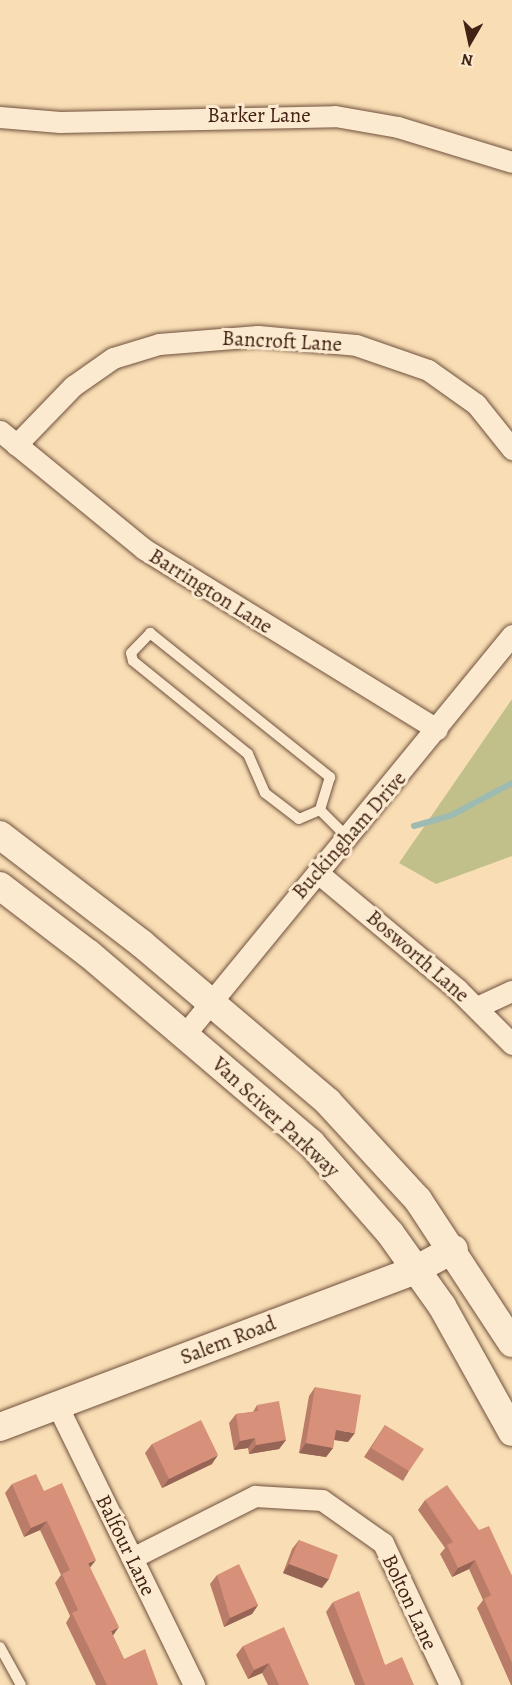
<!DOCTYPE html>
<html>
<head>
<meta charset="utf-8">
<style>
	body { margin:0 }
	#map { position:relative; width:512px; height:1685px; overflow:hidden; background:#f9deb5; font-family:Alegreya,serif }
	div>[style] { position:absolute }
	.green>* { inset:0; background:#c2c08a }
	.stream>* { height:6px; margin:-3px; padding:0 3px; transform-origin:3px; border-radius:3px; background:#9ebbb2 }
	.roads { filter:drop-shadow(0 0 2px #70513d) drop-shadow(0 0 2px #70513d) }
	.lane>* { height:10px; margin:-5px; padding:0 5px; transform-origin:5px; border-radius:5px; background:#fbeacf }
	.street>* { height:21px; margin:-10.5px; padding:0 10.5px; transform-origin:10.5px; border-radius:10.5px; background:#fbeacf }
	.secondary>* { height:28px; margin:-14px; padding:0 14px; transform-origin:14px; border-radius:14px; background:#fbeacf }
	.wall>* { inset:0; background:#b97c68 }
	.shaded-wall>* { inset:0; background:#966555 }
	.building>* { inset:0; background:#d79079 }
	span { translate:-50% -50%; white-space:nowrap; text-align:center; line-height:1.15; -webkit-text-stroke:6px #fbeacf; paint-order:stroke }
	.street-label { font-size:21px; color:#422215 }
	.north { position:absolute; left:440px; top:12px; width:60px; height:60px; -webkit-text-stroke:4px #fbeacf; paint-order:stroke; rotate:189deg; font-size:16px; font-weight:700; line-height:24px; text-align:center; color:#422215 }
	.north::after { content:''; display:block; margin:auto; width:21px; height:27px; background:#422215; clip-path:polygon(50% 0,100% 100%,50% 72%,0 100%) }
</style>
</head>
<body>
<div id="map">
	<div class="green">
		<i style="clip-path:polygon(512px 699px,512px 856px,436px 884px,399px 863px)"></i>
	</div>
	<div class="stream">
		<i style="left:414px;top:826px;width:37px;rotate:-16deg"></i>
		<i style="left:450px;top:816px;width:70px;rotate:-28deg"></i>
	</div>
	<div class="roads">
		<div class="lane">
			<i style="left:320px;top:810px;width:23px;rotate:157deg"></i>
			<i style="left:299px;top:819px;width:43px;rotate:-142.6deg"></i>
			<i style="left:265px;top:793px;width:43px;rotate:-113.6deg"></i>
			<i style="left:248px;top:754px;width:148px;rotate:-141deg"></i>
			<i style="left:133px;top:661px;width:8px;rotate:-104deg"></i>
			<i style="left:131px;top:653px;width:28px;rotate:-46deg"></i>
			<i style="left:150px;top:633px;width:231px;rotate:38.7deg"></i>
			<i style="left:330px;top:777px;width:34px;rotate:107deg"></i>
			<i style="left:320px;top:810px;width:40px;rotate:45deg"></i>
			<i style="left:0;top:1647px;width:43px;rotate:61.1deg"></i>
		</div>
		<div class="street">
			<i style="left:0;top:117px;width:60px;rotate:4.8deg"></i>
			<i style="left:60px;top:122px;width:275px;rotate:-1.2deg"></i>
			<i style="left:335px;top:116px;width:64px;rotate:9.9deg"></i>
			<i style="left:398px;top:127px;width:119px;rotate:17.1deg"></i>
			<i style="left:0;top:431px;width:186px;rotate:39.3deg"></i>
			<i style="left:144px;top:549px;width:344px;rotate:31.6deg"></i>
			<i style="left:16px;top:445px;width:82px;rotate:-46deg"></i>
			<i style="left:73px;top:386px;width:49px;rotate:-35deg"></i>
			<i style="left:113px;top:358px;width:48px;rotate:-16.9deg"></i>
			<i style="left:159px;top:344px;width:99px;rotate:-4.6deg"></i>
			<i style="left:258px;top:336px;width:98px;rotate:5.2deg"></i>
			<i style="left:356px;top:345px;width:76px;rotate:19.1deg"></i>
			<i style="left:428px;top:370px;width:59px;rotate:35.3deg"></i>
			<i style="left:476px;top:404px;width:58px;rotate:51.3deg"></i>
			<i style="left:318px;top:873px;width:181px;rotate:39.8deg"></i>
			<i style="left:457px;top:989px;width:78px;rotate:45deg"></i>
			<i style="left:477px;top:1007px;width:38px;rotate:-25deg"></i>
			<i style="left:185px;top:1034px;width:516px;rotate:-50.66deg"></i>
			<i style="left:57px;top:1405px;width:312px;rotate:63.9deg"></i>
			<i style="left:132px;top:1558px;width:138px;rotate:-26.8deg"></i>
			<i style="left:255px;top:1496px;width:67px;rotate:3.4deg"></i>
			<i style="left:322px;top:1500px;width:75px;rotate:35.2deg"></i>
			<i style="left:383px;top:1543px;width:157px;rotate:64.7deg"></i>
		</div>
		<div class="secondary">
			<i style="left:0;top:835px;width:179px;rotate:37.5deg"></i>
			<i style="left:142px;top:944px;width:244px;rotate:40.3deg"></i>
			<i style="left:328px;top:1102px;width:133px;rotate:47.4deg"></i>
			<i style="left:418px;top:1200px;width:171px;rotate:56.7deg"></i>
			<i style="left:0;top:886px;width:112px;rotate:37.4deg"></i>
			<i style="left:89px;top:954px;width:292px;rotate:40.4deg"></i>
			<i style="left:311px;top:1143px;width:120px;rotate:48.7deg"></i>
			<i style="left:390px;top:1233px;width:90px;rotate:54.5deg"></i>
			<i style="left:442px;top:1306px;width:144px;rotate:60.9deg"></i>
			<i style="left:0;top:1427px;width:444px;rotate:-20.7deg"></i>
			<i style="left:415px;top:1270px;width:44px;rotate:-28.3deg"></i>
		</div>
	</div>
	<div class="wall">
		<i style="clip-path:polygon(315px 1387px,348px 1442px,334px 1440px,333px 1448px,326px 1457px,299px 1453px,309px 1396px)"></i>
		<i style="clip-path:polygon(257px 1405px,286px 1440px,279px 1449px,249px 1454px,248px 1448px,234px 1450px,229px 1423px,236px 1414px,253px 1412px)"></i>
		<i style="clip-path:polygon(385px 1425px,409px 1471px,403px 1481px,364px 1457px)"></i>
		<i style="clip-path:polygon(152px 1444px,212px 1464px,162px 1488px,145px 1453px)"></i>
		<i style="clip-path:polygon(12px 1484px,44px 1491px,90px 1568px,113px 1636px,124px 1659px,158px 1685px,96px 1685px,66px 1623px,70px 1616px,55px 1583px,61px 1575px,40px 1530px,24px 1537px,5px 1493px)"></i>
		<i style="clip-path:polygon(425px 1500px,479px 1530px,512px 1576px,512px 1685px,511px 1685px,477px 1608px,483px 1600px,469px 1569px,452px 1577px,440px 1554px,445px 1548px,418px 1510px)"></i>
		<i style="clip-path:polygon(299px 1540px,322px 1588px,283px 1573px,292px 1549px)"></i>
		<i style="clip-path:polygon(217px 1575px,258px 1605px,252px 1614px,224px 1627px,210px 1584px)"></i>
		<i style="clip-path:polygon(333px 1602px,385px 1665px,414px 1685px,355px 1685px,326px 1612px)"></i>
		<i style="clip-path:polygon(243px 1646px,309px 1685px,268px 1685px,262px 1673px,248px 1679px,236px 1655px)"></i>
	</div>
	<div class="shaded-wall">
		<i style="clip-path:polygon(336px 1430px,355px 1433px,348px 1442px,329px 1439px)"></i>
		<i style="clip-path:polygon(255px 1438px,248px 1448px,234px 1450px,240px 1441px)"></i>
		<i style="clip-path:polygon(286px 1440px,279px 1449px,249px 1454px,256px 1445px)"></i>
		<i style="clip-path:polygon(306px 1443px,333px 1448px,326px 1457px,299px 1453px)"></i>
		<i style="clip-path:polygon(218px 1455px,212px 1464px,162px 1488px,169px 1479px)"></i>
		<i style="clip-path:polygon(47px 1521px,40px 1530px,24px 1537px,31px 1528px)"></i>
		<i style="clip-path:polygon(96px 1560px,89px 1569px,88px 1563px)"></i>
		<i style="clip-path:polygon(475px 1560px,469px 1569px,452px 1577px,458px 1568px)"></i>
		<i style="clip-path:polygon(289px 1564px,329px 1579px,322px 1588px,283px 1573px)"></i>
		<i style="clip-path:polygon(258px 1605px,252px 1614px,224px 1627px,230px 1618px)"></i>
		<i style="clip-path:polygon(119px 1627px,112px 1637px,111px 1631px)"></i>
		<i style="clip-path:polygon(269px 1663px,262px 1673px,248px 1679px,254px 1670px)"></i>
	</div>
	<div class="building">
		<i style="clip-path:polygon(315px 1387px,361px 1395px,355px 1433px,336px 1430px,333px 1448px,306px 1443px)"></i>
		<i style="clip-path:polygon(279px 1401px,286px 1440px,256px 1445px,255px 1438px,240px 1441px,236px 1414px,258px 1411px,257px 1405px)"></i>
		<i style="clip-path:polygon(201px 1420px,218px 1455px,169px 1479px,152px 1444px)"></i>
		<i style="clip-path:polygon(385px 1425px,424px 1449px,409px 1471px,371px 1448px)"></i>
		<i style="clip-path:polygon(36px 1474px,44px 1491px,62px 1483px,96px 1560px,88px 1563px,119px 1627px,111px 1631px,124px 1659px,145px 1649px,158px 1685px,107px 1685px,72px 1613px,78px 1610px,62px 1574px,70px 1570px,47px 1521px,31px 1528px,12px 1484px)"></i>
		<i style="clip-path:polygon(447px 1485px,479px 1530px,489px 1526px,512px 1576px,512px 1663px,484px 1599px,491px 1595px,475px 1560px,458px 1568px,447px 1545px,453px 1542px,425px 1500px)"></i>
		<i style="clip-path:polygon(299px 1540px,338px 1555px,329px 1579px,289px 1564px)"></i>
		<i style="clip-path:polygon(239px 1564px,258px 1605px,230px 1618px,217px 1575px)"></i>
		<i style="clip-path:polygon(359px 1591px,385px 1665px,402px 1657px,414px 1685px,365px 1685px,333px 1602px)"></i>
		<i style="clip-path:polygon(284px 1627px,309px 1685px,279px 1685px,269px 1663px,254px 1670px,243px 1646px)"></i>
	</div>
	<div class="street-label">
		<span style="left:259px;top:115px">Barker Lane</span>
		<span style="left:282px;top:341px;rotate:3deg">Bancroft Lane</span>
		<span style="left:211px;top:591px;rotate:32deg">Barrington Lane</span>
		<span style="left:349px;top:835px;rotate:-49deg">Buckingham Drive</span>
		<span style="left:418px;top:956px;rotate:41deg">Bosworth Lane</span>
		<span style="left:276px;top:1117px;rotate:43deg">Van Sciver Parkway</span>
		<span style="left:228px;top:1340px;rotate:-21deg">Salem Road</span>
		<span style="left:126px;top:1545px;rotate:64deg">Balfour Lane</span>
		<span style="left:410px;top:1602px;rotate:65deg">Bolton Lane</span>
	</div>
	<div class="north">N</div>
</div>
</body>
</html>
